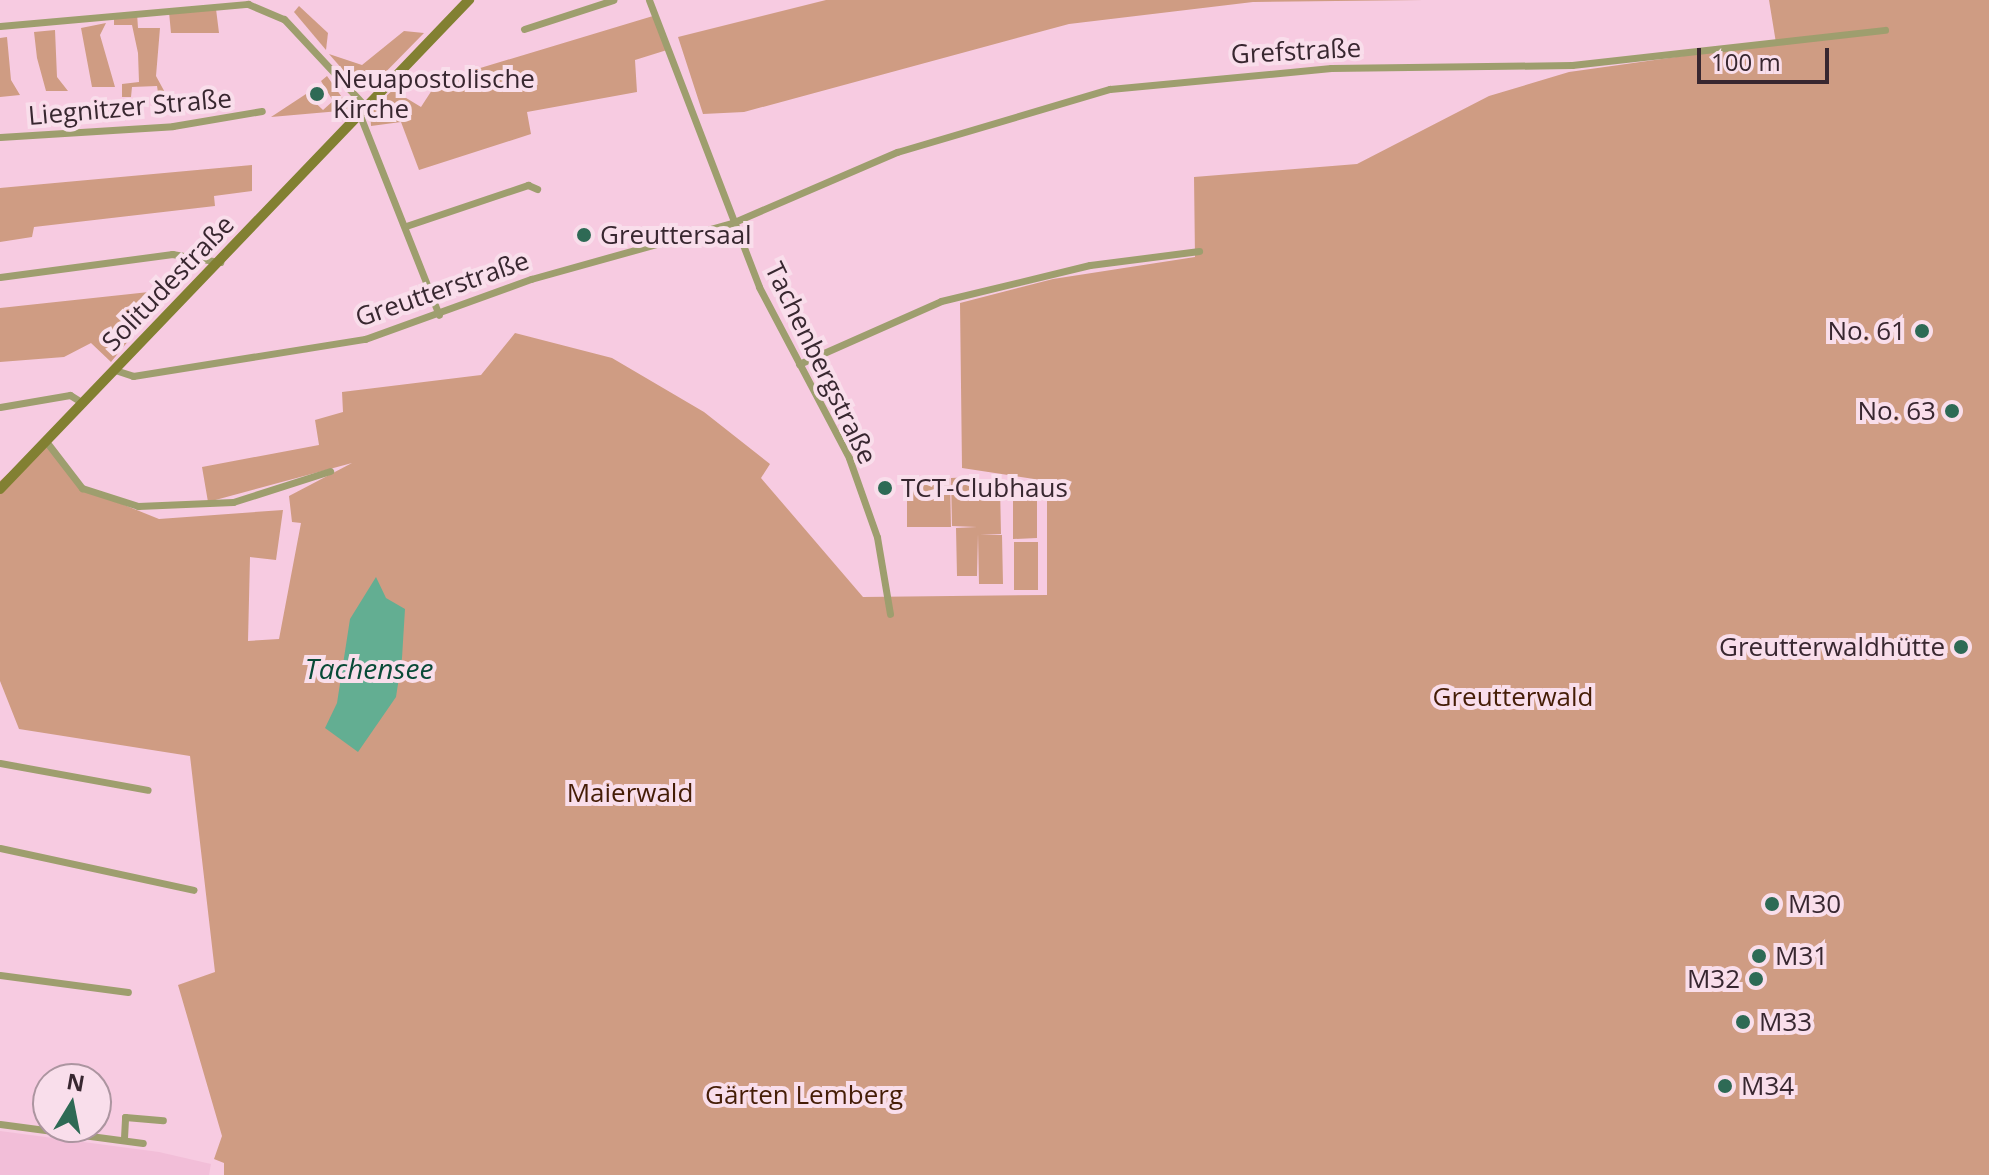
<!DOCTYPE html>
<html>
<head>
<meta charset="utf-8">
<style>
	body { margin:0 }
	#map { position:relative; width:1989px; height:1175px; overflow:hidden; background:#f7cbe1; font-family:"Open Sans",sans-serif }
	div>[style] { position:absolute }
	.built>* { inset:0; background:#f2bed8 }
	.green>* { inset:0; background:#cf9c83 }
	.water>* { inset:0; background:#63ae92 }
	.street>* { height:7px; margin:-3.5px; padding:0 3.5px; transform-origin:3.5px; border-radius:3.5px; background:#9e9e6e }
	.secondary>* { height:10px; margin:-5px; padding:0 5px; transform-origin:5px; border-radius:5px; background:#828032 }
	.dots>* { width:22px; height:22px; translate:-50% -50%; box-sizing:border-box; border:4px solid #f9deeb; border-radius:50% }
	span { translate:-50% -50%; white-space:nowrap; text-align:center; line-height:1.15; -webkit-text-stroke:8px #f9deeb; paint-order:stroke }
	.street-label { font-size:26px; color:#382730 }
	.poi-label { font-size:26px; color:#382730 }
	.left { translate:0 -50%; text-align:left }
	.right { translate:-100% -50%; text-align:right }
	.park-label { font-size:26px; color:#451d06 }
	.water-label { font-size:28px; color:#084a37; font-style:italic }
	.north { position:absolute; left:32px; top:1063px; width:80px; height:80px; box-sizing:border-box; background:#f9deeb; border:2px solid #ac95a0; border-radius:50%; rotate:10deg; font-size:22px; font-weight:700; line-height:32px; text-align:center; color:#382730 }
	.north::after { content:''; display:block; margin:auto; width:28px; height:36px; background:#2e6a55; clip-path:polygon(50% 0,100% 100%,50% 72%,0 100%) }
	.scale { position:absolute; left:1697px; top:48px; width:132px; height:36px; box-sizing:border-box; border:4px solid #382730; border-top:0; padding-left:10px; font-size:24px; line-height:28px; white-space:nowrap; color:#382730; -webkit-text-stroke:6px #f9deeb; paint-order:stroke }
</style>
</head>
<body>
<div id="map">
	<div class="built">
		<i style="clip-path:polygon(0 1131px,159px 1152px,211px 1164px,209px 1175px,0 1175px)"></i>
	</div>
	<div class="green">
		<i style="clip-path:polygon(826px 0,1424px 0,1253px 2px,1069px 24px,744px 112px,703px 114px,678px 37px)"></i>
		<i style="clip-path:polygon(1769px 0,1989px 0,1989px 1175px,224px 1175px,224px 1163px,214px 1159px,222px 1136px,178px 985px,215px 972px,190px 756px,19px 729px,0 681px,0 481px,45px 440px,82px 488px,159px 519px,283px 510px,276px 560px,250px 557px,248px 641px,279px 639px,301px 523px,292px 522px,289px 496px,352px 463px,208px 502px,202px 467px,319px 445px,315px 420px,343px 412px,342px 392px,481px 375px,515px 333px,612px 358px,704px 412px,770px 464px,761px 478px,863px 597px,1047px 595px,1047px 481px,962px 468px,960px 303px,1053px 279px,1195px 257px,1194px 177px,1357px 164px,1489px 96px,1569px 72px,1776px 43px)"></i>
		<i style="clip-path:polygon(299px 6px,328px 33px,326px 50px,294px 12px)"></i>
		<i style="clip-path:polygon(216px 9px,219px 33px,171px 33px,169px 12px)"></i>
		<i style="clip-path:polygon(137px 13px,138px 28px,160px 28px,156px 76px,168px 98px,159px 99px,157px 86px,132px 87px,131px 97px,122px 97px,122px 84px,139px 82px,138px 53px,132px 25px,114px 25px,114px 17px)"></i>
		<i style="clip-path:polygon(653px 16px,667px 50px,635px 60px,637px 92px,527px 112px,531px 134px,419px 170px,401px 122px,371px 126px,370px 110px,393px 90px,421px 107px,443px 73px,467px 72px)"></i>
		<i style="clip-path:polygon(106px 23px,100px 35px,115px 87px,92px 87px,81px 28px)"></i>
		<i style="clip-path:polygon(55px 30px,57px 77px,68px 91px,46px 91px,37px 58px,34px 32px)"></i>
		<i style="clip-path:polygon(404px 31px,424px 33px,370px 88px,357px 86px,329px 54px,362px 65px)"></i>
		<i style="clip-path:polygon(7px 37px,11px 80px,20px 95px,0 97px,0 38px)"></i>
		<i style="clip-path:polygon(327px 76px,351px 110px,271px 117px,306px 94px,323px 110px,333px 101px,321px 81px)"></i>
		<i style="clip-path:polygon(252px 165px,252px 191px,214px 196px,215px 206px,34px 227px,32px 237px,0 242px,0 188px)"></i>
		<i style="clip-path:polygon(149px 292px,152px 312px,111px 362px,91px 343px,64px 357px,0 362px,0 308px)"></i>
		<i style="clip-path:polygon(975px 477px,976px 485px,1000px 485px,1001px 534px,980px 535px,1002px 535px,1003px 584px,979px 584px,978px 534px,977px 576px,957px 576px,956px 528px,977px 527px,952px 526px,951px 478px)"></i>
		<i style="clip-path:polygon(907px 478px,950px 478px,951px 527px,907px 527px)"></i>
		<i style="clip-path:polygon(1013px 490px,1037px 490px,1037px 538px,1013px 539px)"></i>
		<i style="clip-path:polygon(1014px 542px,1038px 542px,1038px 590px,1014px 590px)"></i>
	</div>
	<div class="water">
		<i style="clip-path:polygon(376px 577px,386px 598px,405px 609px,402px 658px,396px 697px,358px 752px,325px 728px,337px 703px,350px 619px)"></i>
	</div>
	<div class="street">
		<i style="left:649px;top:0;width:307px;rotate:69deg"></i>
		<i style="left:759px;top:287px;width:193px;rotate:62.2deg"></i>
		<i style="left:849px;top:458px;width:84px;rotate:70.5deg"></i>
		<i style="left:877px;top:537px;width:78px;rotate:80.4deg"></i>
		<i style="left:0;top:26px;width:249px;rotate:-5.1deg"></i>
		<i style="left:248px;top:4px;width:39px;rotate:23deg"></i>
		<i style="left:284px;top:19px;width:119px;rotate:47deg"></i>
		<i style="left:524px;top:29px;width:94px;rotate:-18deg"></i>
		<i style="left:359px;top:113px;width:217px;rotate:68.4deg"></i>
		<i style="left:0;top:137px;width:173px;rotate:-3.6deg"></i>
		<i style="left:173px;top:126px;width:90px;rotate:-9.6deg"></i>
		<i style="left:406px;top:226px;width:129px;rotate:-18.6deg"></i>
		<i style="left:528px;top:185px;width:10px;rotate:24deg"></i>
		<i style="left:0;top:277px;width:174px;rotate:-7.6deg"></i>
		<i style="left:172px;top:254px;width:49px;rotate:9.5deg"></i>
		<i style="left:799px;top:364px;width:155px;rotate:-23.9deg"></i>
		<i style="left:941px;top:301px;width:153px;rotate:-13.6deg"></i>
		<i style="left:1090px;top:265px;width:110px;rotate:-7.3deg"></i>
		<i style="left:115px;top:370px;width:19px;rotate:18deg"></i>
		<i style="left:133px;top:376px;width:235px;rotate:-9.1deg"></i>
		<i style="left:365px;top:339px;width:177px;rotate:-19.9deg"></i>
		<i style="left:531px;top:279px;width:209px;rotate:-15.6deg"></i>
		<i style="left:732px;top:223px;width:180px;rotate:-23.3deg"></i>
		<i style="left:897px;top:152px;width:222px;rotate:-16.5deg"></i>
		<i style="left:1110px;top:89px;width:222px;rotate:-5.4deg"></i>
		<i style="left:1331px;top:68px;width:241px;rotate:-0.7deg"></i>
		<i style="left:1572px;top:65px;width:315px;rotate:-6.4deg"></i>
		<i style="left:0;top:407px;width:71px;rotate:-9.7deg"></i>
		<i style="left:70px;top:395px;width:15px;rotate:32deg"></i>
		<i style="left:45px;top:440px;width:61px;rotate:52.4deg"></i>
		<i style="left:82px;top:488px;width:59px;rotate:17.8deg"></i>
		<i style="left:138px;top:506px;width:95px;rotate:-2.4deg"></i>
		<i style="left:233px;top:502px;width:102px;rotate:-17.7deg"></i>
		<i style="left:0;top:763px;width:150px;rotate:10.3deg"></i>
		<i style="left:0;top:848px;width:198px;rotate:12.2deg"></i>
		<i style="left:0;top:975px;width:129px;rotate:7.6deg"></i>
		<i style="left:0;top:1124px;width:144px;rotate:7.6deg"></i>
		<i style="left:124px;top:1138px;width:21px;rotate:-87deg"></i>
		<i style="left:125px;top:1117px;width:38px;rotate:5deg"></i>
	</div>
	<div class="secondary">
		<i style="left:0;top:489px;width:678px;rotate:-46.2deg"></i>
	</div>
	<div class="dots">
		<i style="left:317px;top:94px;background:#2e6a55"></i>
		<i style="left:584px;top:235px;background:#2e6a55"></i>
		<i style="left:1922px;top:331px;background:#2e6a55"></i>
		<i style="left:1952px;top:411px;background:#2e6a55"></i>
		<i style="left:885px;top:488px;background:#2e6a55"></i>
		<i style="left:1961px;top:647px;background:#2e6a55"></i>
		<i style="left:1772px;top:904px;background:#2e6a55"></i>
		<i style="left:1759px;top:956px;background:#2e6a55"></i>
		<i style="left:1756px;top:979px;background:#2e6a55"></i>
		<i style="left:1743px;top:1022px;background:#2e6a55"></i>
		<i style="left:1725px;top:1086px;background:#2e6a55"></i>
	</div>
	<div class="street-label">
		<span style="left:1296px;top:51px;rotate:-3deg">Grefstraße</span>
		<span style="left:130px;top:107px;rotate:-5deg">Liegnitzer Straße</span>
		<span style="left:168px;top:283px;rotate:-46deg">Solitudestraße</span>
		<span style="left:442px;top:289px;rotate:-19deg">Greutterstraße</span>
		<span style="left:821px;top:363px;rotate:64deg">Tachenbergstraße</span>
	</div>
	<div class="poi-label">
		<span class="left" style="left:333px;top:94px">Neuapostolische<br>Kirche</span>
		<span class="left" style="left:600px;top:235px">Greuttersaal</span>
		<span class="right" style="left:1906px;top:331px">No. 61</span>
		<span class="right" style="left:1936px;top:411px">No. 63</span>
		<span class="left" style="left:901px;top:488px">TCT-Clubhaus</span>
		<span class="right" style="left:1945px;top:647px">Greutterwaldhütte</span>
		<span class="left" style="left:1788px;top:904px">M30</span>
		<span class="left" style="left:1775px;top:956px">M31</span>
		<span class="right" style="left:1740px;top:979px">M32</span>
		<span class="left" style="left:1759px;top:1022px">M33</span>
		<span class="left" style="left:1741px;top:1086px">M34</span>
	</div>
	<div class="park-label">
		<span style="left:1513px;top:697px">Greutterwald</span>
		<span style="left:630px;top:793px">Maierwald</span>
		<span style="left:804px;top:1095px">Gärten Lemberg</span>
	</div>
	<div class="water-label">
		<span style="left:369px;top:668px">Tachensee</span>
	</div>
	<div class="north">N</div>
	<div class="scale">100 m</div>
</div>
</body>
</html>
